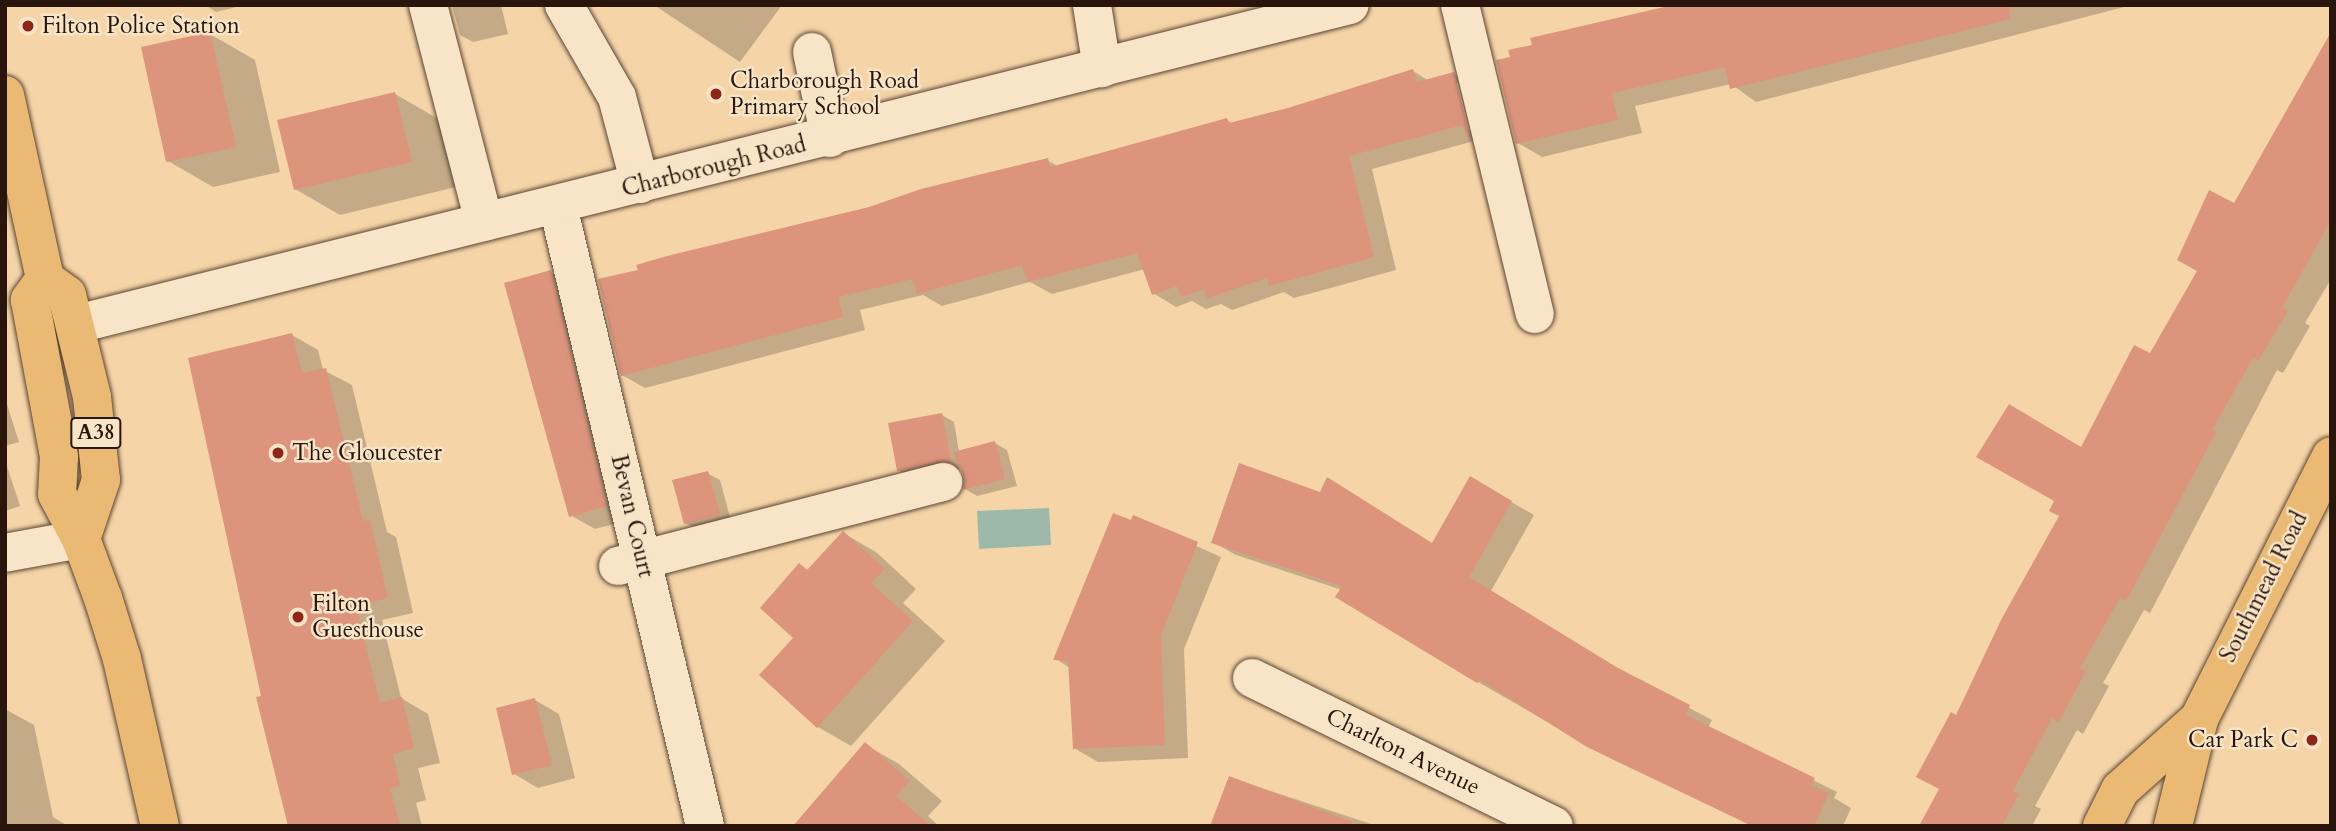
<!DOCTYPE html>
<html>
<head>
<meta charset="utf-8">
<style>
	body { margin:0 }
	#map { position:relative; width:2336px; height:831px; overflow:hidden; background:#f5d5a8; font-family:Cardo,serif }
	div>[style] { position:absolute }
	.water>* { inset:0; background:#9cb9a9 }
	.shadow>* { inset:0; background:#0003 }
	.building>* { inset:0; background:#dc947d }
	.roads { filter:drop-shadow(0 0 2px #5c4533) drop-shadow(0 0 2px #5c4533) }
	.minor>* { height:38px; margin:-19px; padding:0 19px; transform-origin:19px; border-radius:19px; background:#f8e4c6 }
	.major>* { height:38px; margin:-19px; padding:0 19px; transform-origin:19px; border-radius:19px; background:#eaba74 }
	.dots>* { width:19px; height:19px; translate:-50% -50%; box-sizing:border-box; border:4px solid #f8e4c6; border-radius:50% }
	span { translate:-50% -50%; white-space:nowrap; text-align:center; line-height:1.15; -webkit-text-stroke:5px #f8e4c6; paint-order:stroke }
	.shield-label span { padding:2px 5px; background:#f8e4c6; border:2px solid; border-radius:5px; -webkit-text-stroke-width:0 }
	.shield-label { font-size:21px; color:#29150c; font-weight:700 }
	.poi-label { font-size:23px; color:#29150c }
	.left { translate:0 -50%; text-align:left }
	.right { translate:-100% -50%; text-align:right }
	.street-label { font-size:23px; color:#29150c }
	.frame { position:absolute; inset:0; border:7px solid #29150c; pointer-events:none }
</style>
</head>
<body>
<div id="map">
	<div class="water">
		<i style="clip-path:polygon(1049px 508px,1051px 545px,979px 549px,977px 511px)"></i>
	</div>
	<div class="shadow">
		<i style="clip-path:polygon(205px 5px,245px 5px,216px 12px)"></i>
		<i style="clip-path:polygon(452px 5px,501px 5px,508px 34px,473px 42px,460px 35px)"></i>
		<i style="clip-path:polygon(654px 5px,782px 5px,740px 62px)"></i>
		<i style="clip-path:polygon(1686px 5px,2132px 5px,1756px 102px,1731px 84px,1635px 106px,1642px 133px,1542px 157px,1518px 143px)"></i>
		<i style="clip-path:polygon(210px 34px,255px 60px,280px 172px,213px 187px,168px 161px)"></i>
		<i style="clip-path:polygon(evenodd,1413px 71px,1429px 81px,1454px 74px,1477px 87px,1474px 141px,1372px 169px,1396px 270px,1294px 298px,1284px 292px,1232px 310px,1221px 304px,1206px 309px,1192px 301px,1176px 307px,1153px 293px,1145px 269px,1052px 294px,1030px 282px,942px 306px,923px 295px,860px 310px,865px 330px,645px 388px,622px 375px,869px 209px,1047px 160px,1059px 167px,1227px 120px,1233px 124px,1288px 110px,1413px 71px,1455px 83px,1458px 83px,1470px 130px,1466px 130px,1455px 83px)"></i>
		<i style="clip-path:polygon(2331px 83px,2331px 279px,2305px 323px,2310px 326px,2283px 373px,2277px 370px,2150px 613px,2144px 610px,2103px 683px,2109px 686px,2083px 734px,2077px 730px,2035px 806px,2041px 809px,2032px 826px,1921px 826px,1941px 789px,1957px 718px,2061px 516px,2082px 449px,2151px 355px,2234px 206px)"></i>
		<i style="clip-path:polygon(395px 94px,440px 120px,456px 187px,340px 215px,295px 189px)"></i>
		<i style="clip-path:polygon(550px 272px,575px 286px,630px 520px,595px 529px,570px 515px)"></i>
		<i style="clip-path:polygon(292px 335px,318px 350px,323px 370px,352px 385px,387px 532px,396px 537px,413px 613px,382px 620px,401px 698px,428px 714px,440px 763px,418px 768px,426px 800px,416px 803px,422px 826px,300px 826px,264px 697px)"></i>
		<i style="clip-path:polygon(5px 398px,19px 442px,5px 446px)"></i>
		<i style="clip-path:polygon(942px 415px,954px 422px,959px 452px,995px 443px,1007px 450px,1017px 486px,977px 496px,965px 489px,962px 468px,911px 477px,898px 470px)"></i>
		<i style="clip-path:polygon(5px 460px,20px 506px,5px 511px)"></i>
		<i style="clip-path:polygon(707px 473px,720px 480px,731px 521px,698px 530px,685px 523px)"></i>
		<i style="clip-path:polygon(1471px 479px,1534px 515px,1491px 591px,1625px 674px,1712px 720px,1708px 728px,1837px 792px,1834px 798px,1851px 808px,1843px 826px,1754px 826px,1612px 759px,1478px 682px,1342px 590px,1236px 555px,1213px 542px,1433px 545px)"></i>
		<i style="clip-path:polygon(1134px 518px,1221px 557px,1184px 649px,1188px 758px,1098px 762px,1074px 748px,1070px 668px,1056px 659px)"></i>
		<i style="clip-path:polygon(843px 533px,876px 552px,916px 589px,903px 603px,945px 641px,851px 746px,818px 727px,796px 637px,800px 565px,809px 571px)"></i>
		<i style="clip-path:polygon(535px 700px,559px 714px,575px 778px,538px 788px,514px 774px)"></i>
		<i style="clip-path:polygon(5px 709px,34px 725px,53px 817px,68px 826px,5px 826px)"></i>
		<i style="clip-path:polygon(866px 745px,899px 764px,942px 801px,928px 816px,939px 826px,796px 826px)"></i>
		<i style="clip-path:polygon(1231px 778px,1377px 826px,1212px 826px)"></i>
	</div>
	<div class="building">
		<i style="clip-path:polygon(1673px 5px,2009px 5px,2010px 19px,1730px 89px,1725px 67px,1612px 93px,1618px 120px,1516px 144px,1496px 60px,1510px 57px,1508px 50px,1532px 45px,1530px 38px)"></i>
		<i style="clip-path:polygon(210px 32px,236px 147px,166px 162px,141px 47px)"></i>
		<i style="clip-path:polygon(2331px 32px,2331px 220px,2282px 308px,2288px 311px,2258px 361px,2253px 358px,2212px 430px,2216px 432px,2126px 601px,2120px 598px,2080px 668px,2086px 671px,2059px 722px,2052px 718px,2013px 791px,2019px 794px,2002px 826px,1919px 826px,1939px 789px,1916px 777px,1951px 712px,1956px 715px,2002px 618px,2059px 516px,2049px 511px,2054px 501px,1976px 457px,2009px 404px,2081px 447px,2134px 345px,2150px 353px,2197px 271px,2177px 260px,2209px 190px,2234px 203px)"></i>
		<i style="clip-path:polygon(1413px 69px,1417px 82px,1454px 72px,1471px 141px,1462px 125px,1349px 156px,1374px 257px,1269px 286px,1267px 278px,1207px 298px,1204px 289px,1181px 297px,1177px 286px,1152px 295px,1137px 253px,1028px 282px,1022px 265px,917px 294px,913px 279px,838px 297px,843px 317px,621px 376px,598px 279px,638px 270px,636px 265px,667px 256px,869px 207px,921px 189px,1048px 158px,1050px 167px,1227px 118px,1229px 123px,1288px 108px)"></i>
		<i style="clip-path:polygon(395px 92px,412px 162px,294px 190px,277px 120px)"></i>
		<i style="clip-path:polygon(551px 270px,607px 506px,569px 517px,504px 283px)"></i>
		<i style="clip-path:polygon(292px 333px,302px 373px,326px 368px,363px 521px,370px 520px,388px 598px,356px 606px,380px 703px,402px 697px,414px 748px,393px 754px,400px 786px,390px 788px,400px 826px,288px 826px,256px 697px,261px 696px,188px 358px)"></i>
		<i style="clip-path:polygon(942px 413px,951px 462px,897px 471px,888px 423px)"></i>
		<i style="clip-path:polygon(995px 441px,1005px 479px,963px 490px,964px 477px,953px 452px)"></i>
		<i style="clip-path:polygon(1239px 463px,1320px 492px,1327px 477px,1432px 543px,1470px 476px,1512px 501px,1469px 577px,1618px 668px,1690px 705px,1686px 715px,1815px 778px,1811px 786px,1829px 793px,1814px 826px,1752px 826px,1587px 747px,1480px 680px,1477px 683px,1335px 597px,1342px 586px,1211px 543px)"></i>
		<i style="clip-path:polygon(708px 471px,720px 514px,684px 524px,672px 480px)"></i>
		<i style="clip-path:polygon(1113px 513px,1131px 520px,1133px 515px,1198px 542px,1161px 635px,1165px 745px,1073px 749px,1068px 661px,1053px 660px)"></i>
		<i style="clip-path:polygon(843px 531px,885px 569px,871px 583px,913px 621px,817px 728px,759px 675px,793px 638px,760px 608px,799px 563px,807px 570px)"></i>
		<i style="clip-path:polygon(535px 698px,552px 765px,512px 775px,496px 708px)"></i>
		<i style="clip-path:polygon(865px 742px,910px 781px,896px 796px,931px 826px,793px 826px)"></i>
		<i style="clip-path:polygon(1229px 776px,1352px 822px,1351px 826px,1210px 826px)"></i>
	</div>
	<div class="roads">
		<div class="minor">
			<i style="left:428px;top:5px;width:224px;rotate:75.5deg"></i>
			<i style="left:564px;top:5px;width:106px;rotate:60.1deg"></i>
			<i style="left:617px;top:97px;width:90px;rotate:75.2deg"></i>
			<i style="left:1092px;top:5px;width:64px;rotate:81deg"></i>
			<i style="left:1460px;top:5px;width:318px;rotate:76.4deg"></i>
			<i style="left:812px;top:52px;width:88px;rotate:78.2deg"></i>
			<i style="left:558px;top:206px;width:637px;rotate:76.66deg"></i>
			<i style="left:77px;top:324px;width:1312px;rotate:-14.07deg"></i>
			<i style="left:5px;top:553px;width:77px;rotate:-10.4deg"></i>
			<i style="left:618px;top:566px;width:336px;rotate:-14.5deg"></i>
			<i style="left:1252px;top:678px;width:336px;rotate:26.1deg"></i>
		</div>
		<div class="major">
			<i style="left:5px;top:95px;width:188px;rotate:77.7deg"></i>
			<i style="left:45px;top:279px;width:27px;rotate:36deg"></i>
			<i style="left:67px;top:295px;width:105px;rotate:76.2deg"></i>
			<i style="left:92px;top:397px;width:83px;rotate:83.8deg"></i>
			<i style="left:101px;top:480px;width:62px;rotate:108.7deg"></i>
			<i style="left:45px;top:279px;width:26px;rotate:126deg"></i>
			<i style="left:30px;top:300px;width:160px;rotate:79.5deg"></i>
			<i style="left:59px;top:457px;width:37px;rotate:93deg"></i>
			<i style="left:57px;top:494px;width:51px;rotate:61.9deg"></i>
			<i style="left:81px;top:539px;width:63px;rotate:69.6deg"></i>
			<i style="left:103px;top:598px;width:64px;rotate:72.7deg"></i>
			<i style="left:122px;top:659px;width:171px;rotate:77.2deg"></i>
			<i style="left:2102px;top:826px;width:40px;rotate:-63.4deg"></i>
			<i style="left:2120px;top:790px;width:106px;rotate:-41.9deg"></i>
			<i style="left:2173px;top:826px;width:110px;rotate:-76.3deg"></i>
			<i style="left:2199px;top:719px;width:294px;rotate:-63.3deg"></i>
		</div>
	</div>
	<div class="dots">
		<i style="left:28px;top:26px;background:#8f2418"></i>
		<i style="left:716px;top:94px;background:#8f2418"></i>
		<i style="left:278px;top:453px;background:#8f2418"></i>
		<i style="left:298px;top:617px;background:#8f2418"></i>
		<i style="left:2312px;top:740px;background:#8f2418"></i>
	</div>
	<div class="shield-label">
		<span style="left:96px;top:433px">A38</span>
	</div>
	<div class="poi-label">
		<span class="left" style="left:42px;top:26px">Filton Police Station</span>
		<span class="left" style="left:730px;top:94px">Charborough Road<br>Primary School</span>
		<span class="left" style="left:292px;top:453px">The Gloucester</span>
		<span class="left" style="left:312px;top:617px">Filton<br>Guesthouse</span>
		<span class="right" style="left:2298px;top:740px">Car Park C</span>
	</div>
	<div class="street-label">
		<span style="left:714px;top:167px;rotate:-14deg">Charborough Road</span>
		<span style="left:632px;top:516px;rotate:77deg">Bevan Court</span>
		<span style="left:2264px;top:587px;rotate:-63deg">Southmead Road</span>
		<span style="left:1403px;top:752px;rotate:26deg">Charlton Avenue</span>
	</div>
	<div class="frame"></div>
</div>
</body>
</html>
